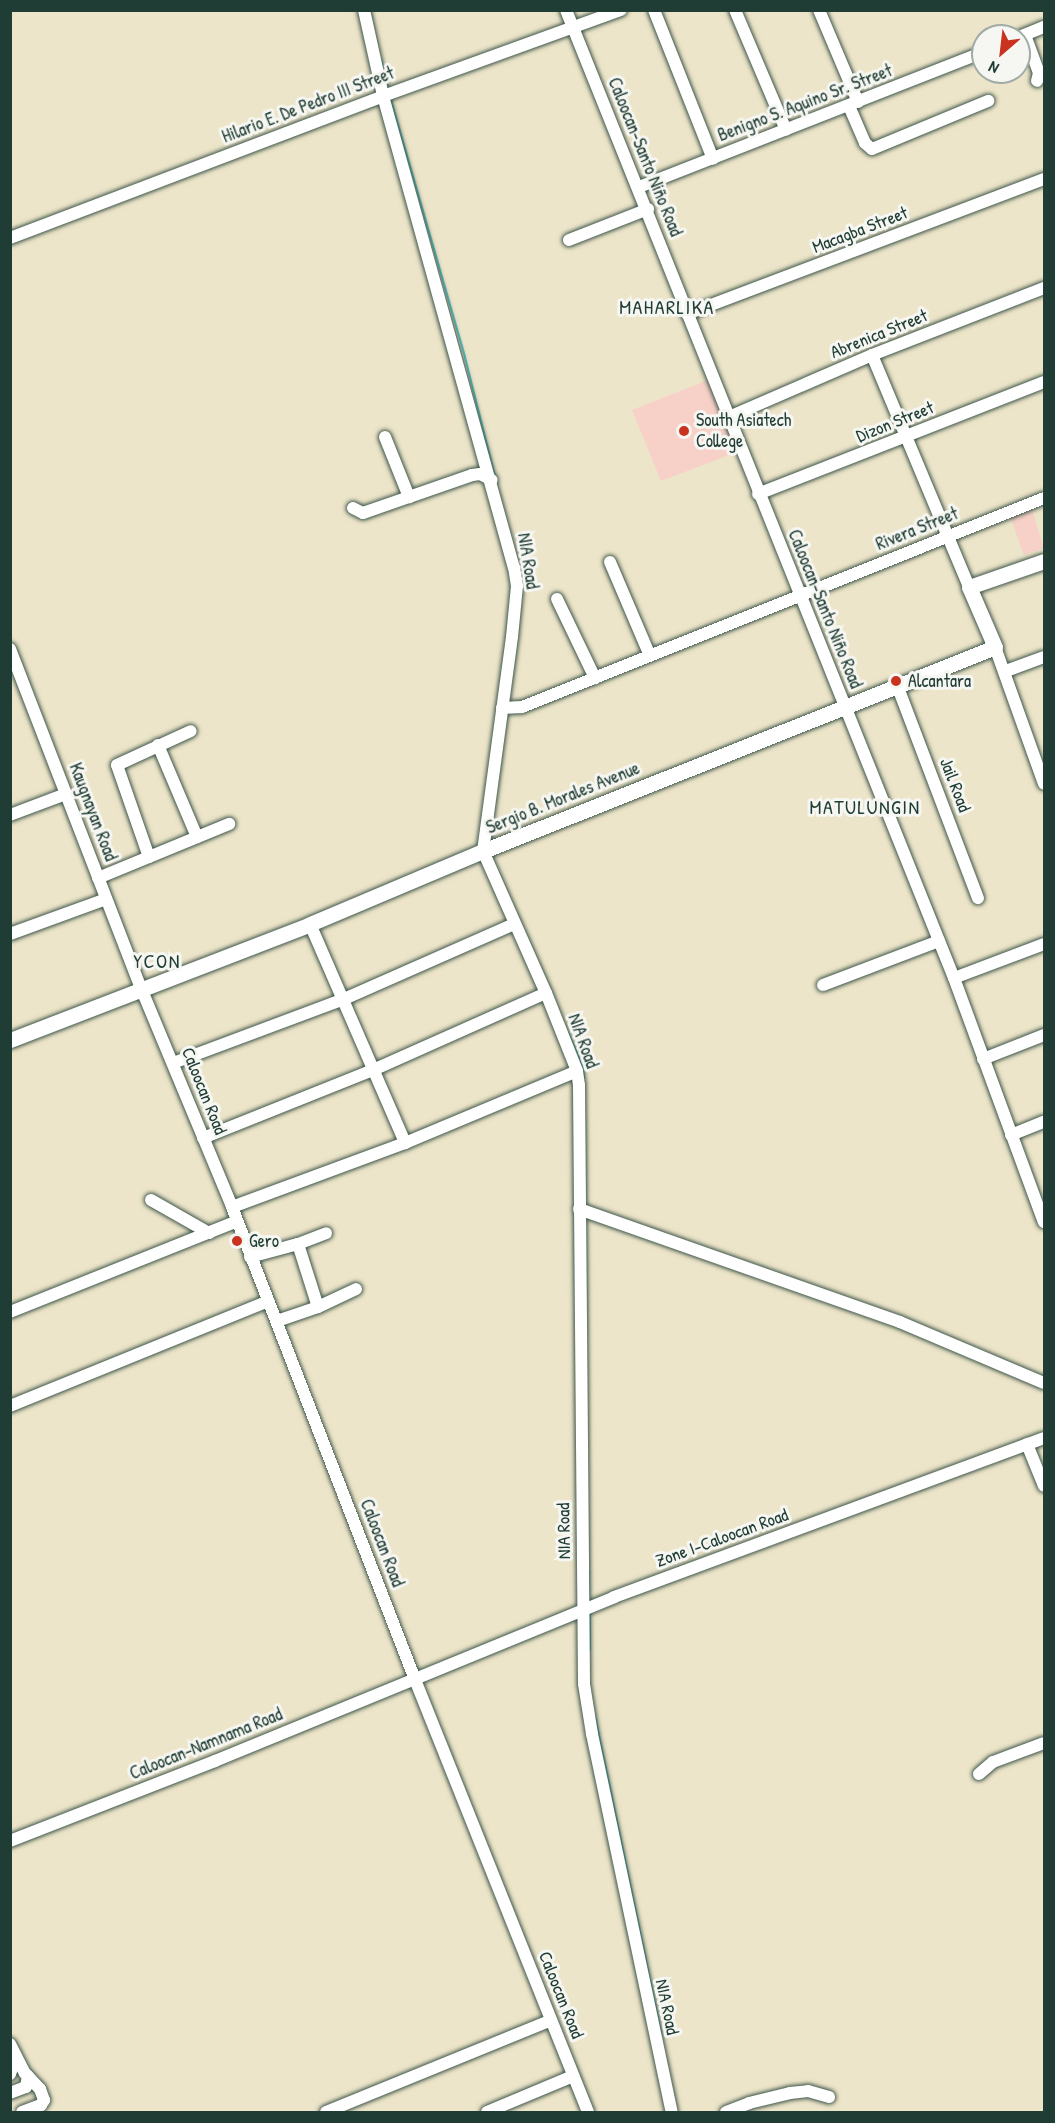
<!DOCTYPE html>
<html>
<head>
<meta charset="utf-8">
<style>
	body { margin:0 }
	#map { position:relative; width:1055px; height:2123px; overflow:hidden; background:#ede5c9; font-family:"Patrick Hand",sans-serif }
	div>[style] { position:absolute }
	.built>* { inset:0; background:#f7d1c7 }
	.stream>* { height:2px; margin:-1px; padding:0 1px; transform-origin:1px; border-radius:1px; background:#55c3c9 }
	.roads { filter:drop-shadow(0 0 2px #3e564a) drop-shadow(0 0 2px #3e564a) }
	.minor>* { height:12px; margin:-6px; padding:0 6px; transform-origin:6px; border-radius:6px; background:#fff }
	.major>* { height:15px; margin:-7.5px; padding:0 7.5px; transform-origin:7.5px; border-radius:7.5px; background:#fff }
	.dots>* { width:16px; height:16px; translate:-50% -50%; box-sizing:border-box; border:3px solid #f6f6f2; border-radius:50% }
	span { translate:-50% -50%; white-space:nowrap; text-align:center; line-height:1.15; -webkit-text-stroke:6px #f6f6f2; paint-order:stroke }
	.street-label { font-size:18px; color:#1f3d34 }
	.poi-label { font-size:18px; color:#1f3d34 }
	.left { translate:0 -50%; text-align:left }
	.neighbourhood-label { font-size:20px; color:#1f3d34; letter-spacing:1.5px }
	.frame { position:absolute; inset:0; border:12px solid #1f3d34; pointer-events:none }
	.north { position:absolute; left:971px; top:24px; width:60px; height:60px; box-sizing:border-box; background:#f6f6f2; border:2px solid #a0aca6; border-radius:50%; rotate:208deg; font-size:16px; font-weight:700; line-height:24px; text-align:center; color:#1f3d34 }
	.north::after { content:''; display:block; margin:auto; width:21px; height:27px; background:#c8321e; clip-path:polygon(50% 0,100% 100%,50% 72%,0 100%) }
</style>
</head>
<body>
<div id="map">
	<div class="built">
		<i style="clip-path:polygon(708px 380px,737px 452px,661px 481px,632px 410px)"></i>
		<i style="clip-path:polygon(1031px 507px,1044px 548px,1024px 555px,1009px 514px)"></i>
	</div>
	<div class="stream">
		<i style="left:381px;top:60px;width:25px;rotate:76deg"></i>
		<i style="left:391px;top:100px;width:267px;rotate:73.9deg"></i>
		<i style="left:465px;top:357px;width:123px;rotate:75.9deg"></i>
		<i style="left:568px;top:1033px;width:36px;rotate:66deg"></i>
		<i style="left:583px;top:1066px;width:12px;rotate:85deg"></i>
		<i style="left:589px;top:1571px;width:23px;rotate:90deg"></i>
		<i style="left:590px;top:1650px;width:36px;rotate:-90deg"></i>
		<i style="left:595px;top:1716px;width:324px;rotate:78.2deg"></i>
	</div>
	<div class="roads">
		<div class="minor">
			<i style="left:364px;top:10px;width:88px;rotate:77.5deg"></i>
			<i style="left:383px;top:96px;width:489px;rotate:74.5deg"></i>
			<i style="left:514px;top:567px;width:19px;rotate:81deg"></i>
			<i style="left:517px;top:586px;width:51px;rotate:95.6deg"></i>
			<i style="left:512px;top:637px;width:216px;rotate:97.7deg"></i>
			<i style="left:483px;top:851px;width:155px;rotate:66.1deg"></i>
			<i style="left:546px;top:993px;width:84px;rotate:68.3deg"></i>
			<i style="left:577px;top:1071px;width:14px;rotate:82deg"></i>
			<i style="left:579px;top:1085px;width:599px;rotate:89.52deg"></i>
			<i style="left:584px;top:1684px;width:51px;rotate:80.9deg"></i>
			<i style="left:592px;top:1734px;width:386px;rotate:78.1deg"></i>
			<i style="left:566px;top:10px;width:1043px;rotate:68.16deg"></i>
			<i style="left:954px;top:978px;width:260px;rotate:69.8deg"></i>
			<i style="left:654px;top:10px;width:160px;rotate:68.4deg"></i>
			<i style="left:735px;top:10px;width:130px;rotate:67deg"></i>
			<i style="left:819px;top:10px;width:100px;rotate:67deg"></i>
			<i style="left:1025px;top:35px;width:40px;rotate:69.8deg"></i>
			<i style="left:1039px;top:73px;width:8px;rotate:104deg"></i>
			<i style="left:1019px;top:37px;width:27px;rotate:-22deg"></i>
			<i style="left:849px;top:106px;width:40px;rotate:66.6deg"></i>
			<i style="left:865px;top:143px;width:9px;rotate:41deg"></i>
			<i style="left:872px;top:149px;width:126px;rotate:-22.5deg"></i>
			<i style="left:639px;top:187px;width:370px;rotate:-21.4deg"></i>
			<i style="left:10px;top:238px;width:399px;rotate:-20.8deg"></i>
			<i style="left:383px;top:96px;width:253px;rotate:-19.9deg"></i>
			<i style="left:569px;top:240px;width:85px;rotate:-21.4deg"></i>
			<i style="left:687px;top:314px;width:382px;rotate:-20.7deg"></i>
			<i style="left:872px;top:355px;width:251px;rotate:67.3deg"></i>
			<i style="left:729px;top:417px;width:156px;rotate:-23.4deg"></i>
			<i style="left:872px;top:355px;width:185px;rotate:-21.3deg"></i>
			<i style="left:385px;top:437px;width:65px;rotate:68.2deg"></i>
			<i style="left:409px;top:497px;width:67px;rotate:-19.2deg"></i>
			<i style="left:472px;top:475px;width:8px;rotate:-7deg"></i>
			<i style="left:480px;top:474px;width:13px;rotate:27deg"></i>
			<i style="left:758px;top:494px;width:307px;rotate:-21.4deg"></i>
			<i style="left:353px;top:508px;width:11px;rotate:27deg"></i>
			<i style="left:363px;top:513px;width:49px;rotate:-19.2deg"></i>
			<i style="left:610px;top:562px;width:102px;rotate:66.9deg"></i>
			<i style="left:557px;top:599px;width:88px;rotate:64.3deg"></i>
			<i style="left:995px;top:647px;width:145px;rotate:70.3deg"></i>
			<i style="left:10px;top:649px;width:363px;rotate:68.9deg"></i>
			<i style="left:141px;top:988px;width:237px;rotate:67.4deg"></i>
			<i style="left:232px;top:1207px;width:504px;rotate:68.83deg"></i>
			<i style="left:414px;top:1677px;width:469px;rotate:68.2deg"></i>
			<i style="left:1006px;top:671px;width:40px;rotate:-20.2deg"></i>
			<i style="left:897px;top:685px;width:228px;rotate:69.2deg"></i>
			<i style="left:502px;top:708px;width:20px;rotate:-3deg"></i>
			<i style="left:522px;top:707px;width:562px;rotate:-21.82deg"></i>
			<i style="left:158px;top:745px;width:100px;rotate:67deg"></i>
			<i style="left:10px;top:815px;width:60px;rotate:-20.6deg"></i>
			<i style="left:149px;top:857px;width:97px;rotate:-109.2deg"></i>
			<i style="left:117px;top:765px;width:81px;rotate:-24.7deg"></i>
			<i style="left:98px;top:878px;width:142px;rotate:-22.4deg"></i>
			<i style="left:310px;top:924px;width:239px;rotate:66.5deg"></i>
			<i style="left:10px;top:934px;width:102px;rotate:-20deg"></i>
			<i style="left:954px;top:978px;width:96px;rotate:-20.7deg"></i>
			<i style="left:823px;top:985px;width:124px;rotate:-20.8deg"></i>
			<i style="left:983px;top:1059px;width:66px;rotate:-21.5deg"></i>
			<i style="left:173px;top:1063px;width:183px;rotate:-20.5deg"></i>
			<i style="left:344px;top:999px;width:186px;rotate:-23.8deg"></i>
			<i style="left:1011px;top:1135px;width:35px;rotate:-22deg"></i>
			<i style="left:203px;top:1138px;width:183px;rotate:-21.8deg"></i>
			<i style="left:373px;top:1070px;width:189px;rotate:-24deg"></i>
			<i style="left:151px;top:1200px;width:67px;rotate:29.6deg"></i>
			<i style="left:232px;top:1207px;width:184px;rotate:-20.3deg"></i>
			<i style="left:405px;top:1143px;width:186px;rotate:-22.7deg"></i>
			<i style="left:579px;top:1209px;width:340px;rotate:19.4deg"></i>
			<i style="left:900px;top:1322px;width:156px;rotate:23deg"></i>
			<i style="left:298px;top:1244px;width:30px;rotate:-21deg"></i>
			<i style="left:250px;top:1257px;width:50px;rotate:-15.2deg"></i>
			<i style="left:298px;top:1244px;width:66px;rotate:72.4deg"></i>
			<i style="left:10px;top:1312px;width:242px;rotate:-21.8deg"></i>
			<i style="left:277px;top:1321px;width:43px;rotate:-18.9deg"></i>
			<i style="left:318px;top:1307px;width:42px;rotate:-25.3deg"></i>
			<i style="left:10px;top:1406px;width:279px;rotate:-22.1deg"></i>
			<i style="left:1027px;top:1444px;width:45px;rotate:68deg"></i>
			<i style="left:979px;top:1774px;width:18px;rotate:-41deg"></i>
			<i style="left:993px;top:1762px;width:54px;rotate:-20.4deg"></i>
			<i style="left:10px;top:1841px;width:220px;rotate:-21.3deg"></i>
			<i style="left:215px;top:1761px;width:431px;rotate:-22.3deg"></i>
			<i style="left:614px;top:1597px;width:458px;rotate:-20.3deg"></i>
			<i style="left:10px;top:2044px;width:33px;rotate:63deg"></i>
			<i style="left:25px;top:2073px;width:22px;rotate:47deg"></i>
			<i style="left:40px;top:2089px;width:12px;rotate:70deg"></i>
			<i style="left:44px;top:2100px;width:6px;rotate:121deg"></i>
			<i style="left:41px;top:2105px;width:20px;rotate:160deg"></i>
			<i style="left:10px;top:2074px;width:18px;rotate:-71deg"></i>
			<i style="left:10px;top:2093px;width:17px;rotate:-21deg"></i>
			<i style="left:26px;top:2087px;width:11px;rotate:-80deg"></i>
			<i style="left:326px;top:2112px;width:243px;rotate:-22.2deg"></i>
			<i style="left:487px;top:2112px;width:93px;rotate:-22.7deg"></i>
			<i style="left:726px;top:2112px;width:25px;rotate:-21deg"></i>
			<i style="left:749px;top:2103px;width:42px;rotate:-13.7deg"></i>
			<i style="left:790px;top:2093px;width:18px;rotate:-6deg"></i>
			<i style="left:808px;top:2091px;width:22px;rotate:16deg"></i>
		</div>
		<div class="major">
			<i style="left:10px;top:1040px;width:322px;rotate:-21.1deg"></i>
			<i style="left:310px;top:924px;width:188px;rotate:-22.9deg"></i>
			<i style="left:483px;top:851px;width:551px;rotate:-21.72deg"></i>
			<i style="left:995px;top:647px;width:65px;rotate:-113.4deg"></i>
			<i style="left:969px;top:587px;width:79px;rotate:-19.1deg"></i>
		</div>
	</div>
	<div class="dots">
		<i style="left:684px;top:431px;background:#c8321e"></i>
		<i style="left:896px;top:681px;background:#c8321e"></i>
		<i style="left:237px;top:1241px;background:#c8321e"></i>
	</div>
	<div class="street-label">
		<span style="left:805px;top:103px;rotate:-21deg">Benigno S. Aquino Sr. Street</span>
		<span style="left:308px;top:105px;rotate:-21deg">Hilario E. De Pedro III Street</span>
		<span style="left:645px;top:157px;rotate:68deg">Caloocan-Santo Niño Road</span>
		<span style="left:860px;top:230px;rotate:-21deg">Macagba Street</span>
		<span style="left:879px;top:334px;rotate:-22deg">Abrenica Street</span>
		<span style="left:895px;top:422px;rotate:-22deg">Dizon Street</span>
		<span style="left:917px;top:529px;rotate:-22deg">Rivera Street</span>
		<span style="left:528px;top:561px;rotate:81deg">NIA Road</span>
		<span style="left:825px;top:609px;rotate:68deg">Caloocan-Santo Niño Road</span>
		<span style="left:955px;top:785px;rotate:69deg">Jail Road</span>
		<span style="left:563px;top:798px;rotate:-22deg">Sergio B. Morales Avenue</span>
		<span style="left:93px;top:812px;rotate:69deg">Kaugnayan Road</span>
		<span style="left:583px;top:1041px;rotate:70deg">NIA Road</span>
		<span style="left:204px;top:1091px;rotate:68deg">Caloocan Road</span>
		<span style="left:564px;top:1531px;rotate:-91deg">NIA Road</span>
		<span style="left:722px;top:1538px;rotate:-20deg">Zone I-Caloocan Road</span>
		<span style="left:382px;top:1543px;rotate:69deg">Caloocan Road</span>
		<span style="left:206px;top:1744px;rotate:-22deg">Caloocan-Namnama Road</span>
		<span style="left:561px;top:1995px;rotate:68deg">Caloocan Road</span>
		<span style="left:667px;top:2007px;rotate:78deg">NIA Road</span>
	</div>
	<div class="poi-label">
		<span class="left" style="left:696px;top:431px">South Asiatech<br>College</span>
		<span class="left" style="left:908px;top:681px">Alcantara</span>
		<span class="left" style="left:249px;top:1241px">Gero</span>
	</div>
	<div class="neighbourhood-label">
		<span style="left:667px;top:306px">MAHARLIKA</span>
		<span style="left:865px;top:806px">MATULUNGIN</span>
		<span style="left:157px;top:960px">YCON</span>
	</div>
	<div class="frame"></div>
	<div class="north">N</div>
</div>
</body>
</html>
